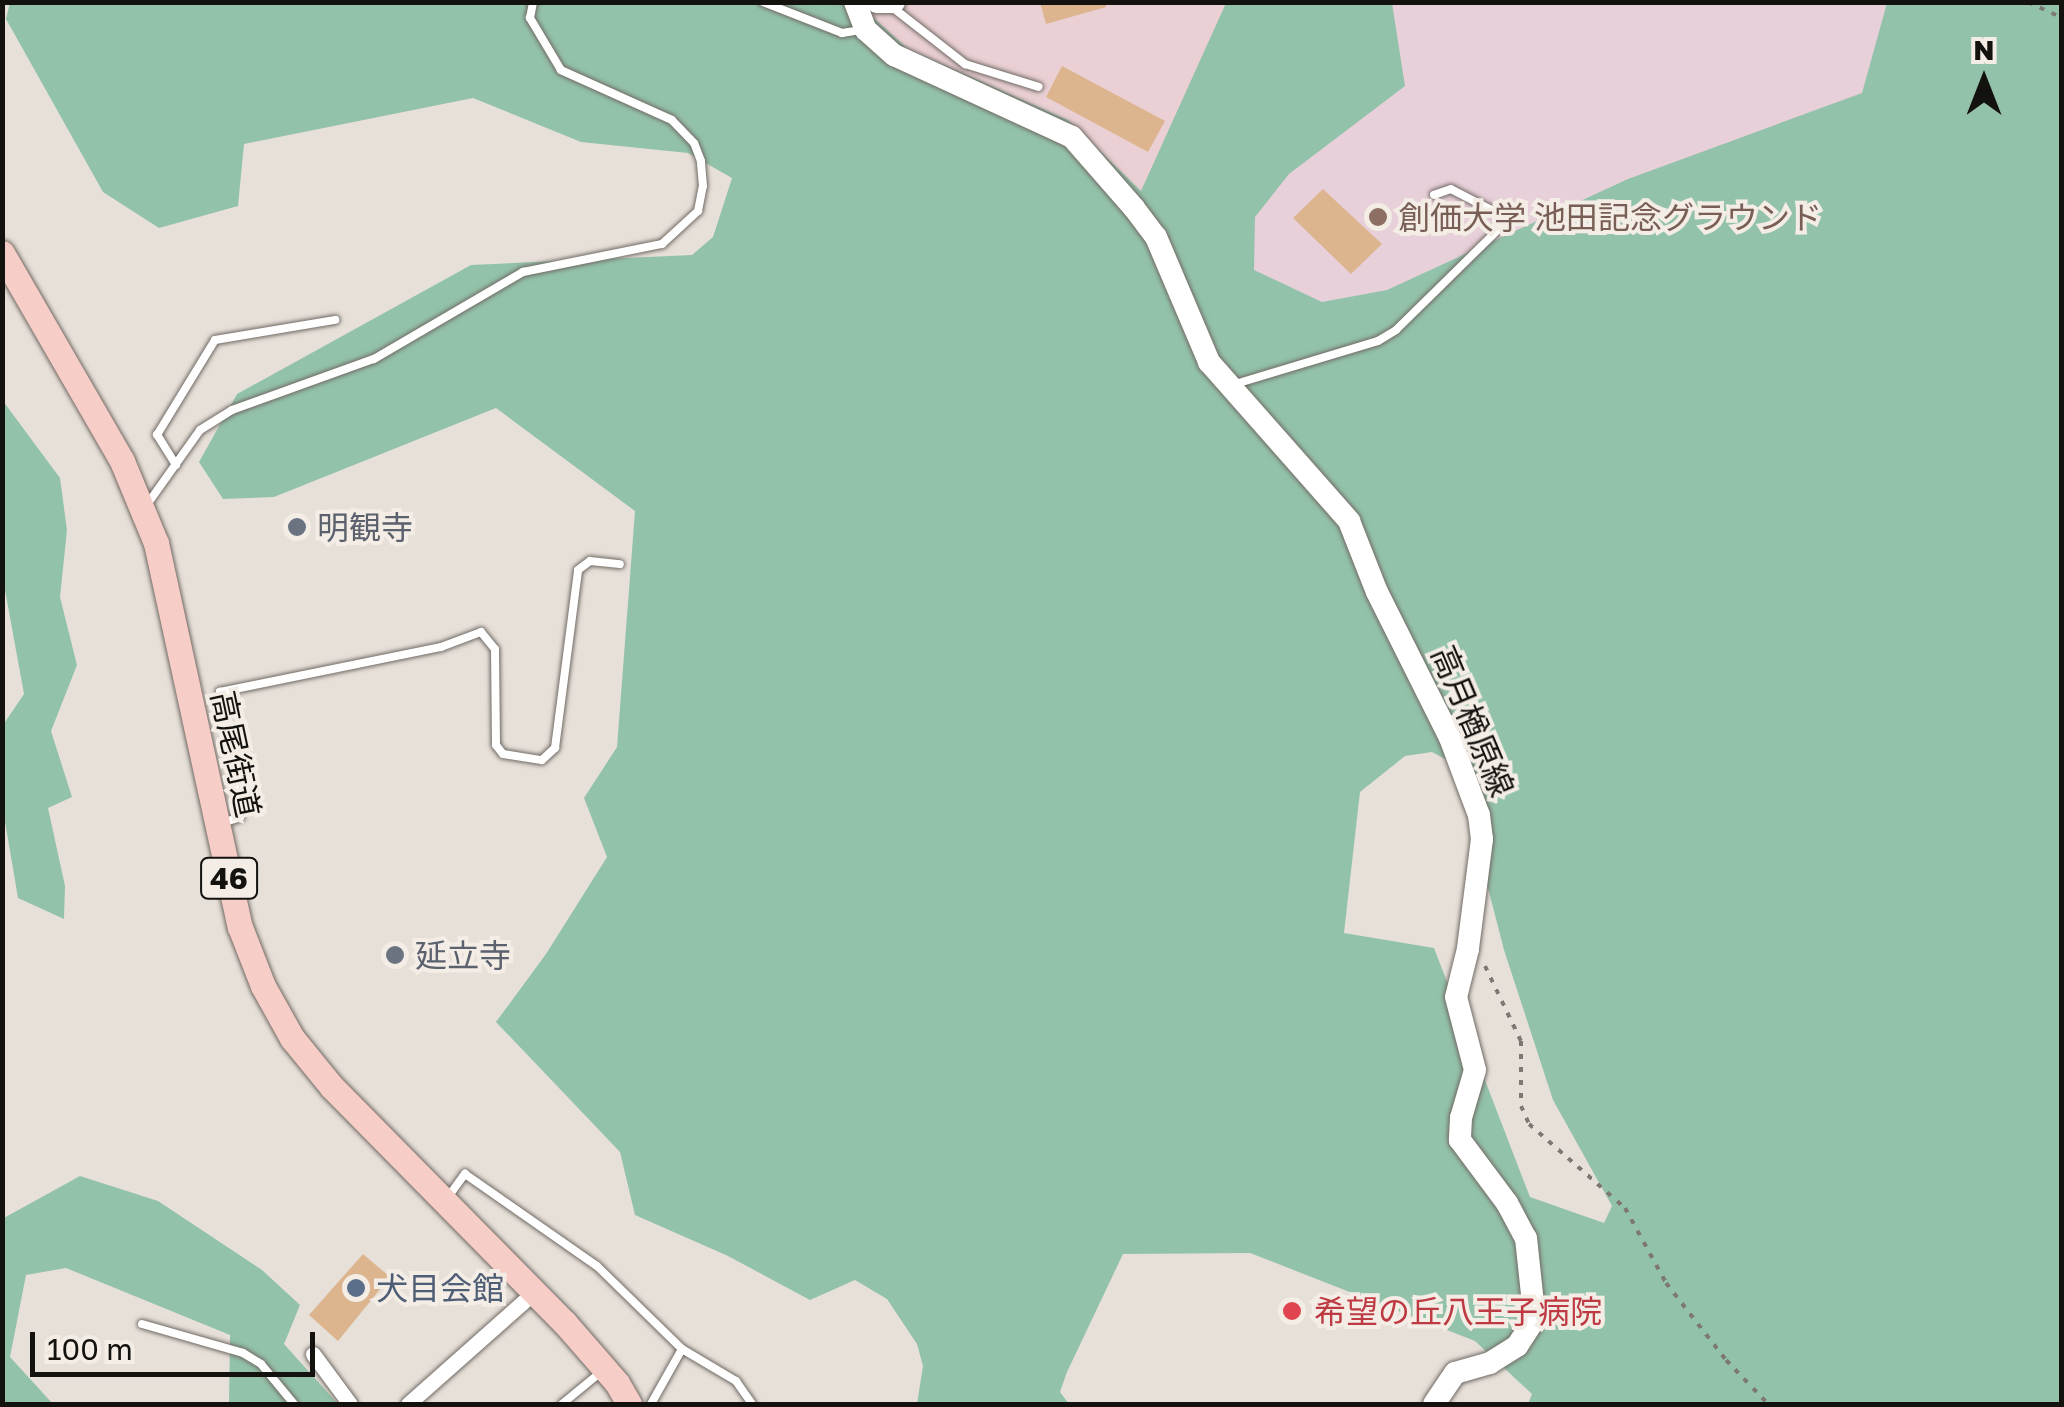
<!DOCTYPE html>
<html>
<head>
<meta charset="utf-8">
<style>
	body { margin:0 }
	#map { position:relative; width:2064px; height:1407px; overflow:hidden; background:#e7e0d9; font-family:"Golos Text","Noto Sans JP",sans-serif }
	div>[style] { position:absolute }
	.commercial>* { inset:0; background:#ead0d4 }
	.education>* { inset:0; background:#e8d0da }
	.green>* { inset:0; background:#93c2aa }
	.building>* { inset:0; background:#dcb48e }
	.path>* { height:4px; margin-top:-2px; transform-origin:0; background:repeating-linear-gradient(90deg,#7d7873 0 5px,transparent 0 13px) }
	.roads { filter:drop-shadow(0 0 2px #716a64) drop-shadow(0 0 2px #716a64) }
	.lane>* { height:8px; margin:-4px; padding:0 4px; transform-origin:4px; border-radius:4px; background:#fff }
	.street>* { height:15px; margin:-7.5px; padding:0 7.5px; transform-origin:7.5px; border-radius:7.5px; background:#fff }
	.secondary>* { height:22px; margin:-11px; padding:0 11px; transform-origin:11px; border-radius:11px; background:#fff }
	.primary>* { height:25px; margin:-12.5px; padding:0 12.5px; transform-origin:12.5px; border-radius:12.5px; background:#f7cdc7 }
	.dots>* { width:28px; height:28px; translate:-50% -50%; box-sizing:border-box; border:5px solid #f4ede6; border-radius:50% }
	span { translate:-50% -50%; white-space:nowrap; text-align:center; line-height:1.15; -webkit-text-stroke:8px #f4ede6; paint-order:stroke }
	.shield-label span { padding:2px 8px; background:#f4ede6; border:2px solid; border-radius:8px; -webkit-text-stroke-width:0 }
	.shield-label { font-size:30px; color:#14120f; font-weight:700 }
	.education-label { font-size:32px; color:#785e54 }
	.left { translate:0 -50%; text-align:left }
	.worship-label { font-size:32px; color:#5b616d }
	.street-label { font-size:32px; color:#14120f }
	.service-label { font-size:32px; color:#4e5e75 }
	.health-label { font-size:32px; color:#be3a42 }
	.frame { position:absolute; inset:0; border:5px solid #14120f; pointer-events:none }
	.north { position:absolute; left:1934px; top:30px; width:100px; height:100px; -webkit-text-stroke:8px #f4ede6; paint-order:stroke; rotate:0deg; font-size:28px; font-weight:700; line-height:40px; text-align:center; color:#14120f }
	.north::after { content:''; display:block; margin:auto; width:35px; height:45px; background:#14120f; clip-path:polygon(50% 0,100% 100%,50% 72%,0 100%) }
	.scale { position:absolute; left:30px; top:1332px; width:285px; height:45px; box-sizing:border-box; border:5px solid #14120f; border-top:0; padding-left:12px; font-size:30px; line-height:35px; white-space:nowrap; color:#14120f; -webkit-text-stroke:8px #f4ede6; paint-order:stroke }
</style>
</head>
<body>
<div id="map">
	<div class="commercial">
		<i style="clip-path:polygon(911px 2px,1226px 3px,1142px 192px,1068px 120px,908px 49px,864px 10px)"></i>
	</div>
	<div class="education">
		<i style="clip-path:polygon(2015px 2px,2061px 27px,1242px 378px,1249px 3px)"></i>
	</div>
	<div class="green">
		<i style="clip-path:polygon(evenodd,10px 2px,911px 3px,865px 10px,908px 49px,1068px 120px,1141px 191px,1226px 3px,1392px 3px,1405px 86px,1289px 174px,1255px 217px,1254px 270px,1322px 302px,1387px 290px,1628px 179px,1862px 93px,1887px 3px,2061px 3px,2061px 1404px,1528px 1404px,1532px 1394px,1475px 1341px,1250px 1253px,1123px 1254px,1067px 1372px,1060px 1392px,1069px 1404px,917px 1404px,923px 1366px,917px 1344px,887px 1299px,855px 1280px,810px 1300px,728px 1256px,635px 1215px,620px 1152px,496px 1022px,546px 954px,607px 857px,584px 798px,617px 747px,635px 511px,496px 408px,274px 497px,223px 499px,199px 462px,237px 394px,471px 265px,692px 255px,713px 237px,732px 178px,688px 153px,581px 142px,473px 98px,244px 144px,238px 206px,159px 228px,103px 192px,6px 19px,10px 2px,1432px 752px,1475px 775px,1480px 857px,1504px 950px,1553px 1100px,1612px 1206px,1604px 1223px,1530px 1197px,1434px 948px,1344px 933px,1360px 792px,1405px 756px,1432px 752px)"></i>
		<i style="clip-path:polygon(3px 401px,60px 478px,67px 530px,60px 597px,77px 665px,51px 731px,72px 797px,48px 808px,65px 886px,64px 919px,18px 898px,3px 810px,3px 725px,24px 694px,3px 579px)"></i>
		<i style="clip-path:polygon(80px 1176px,158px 1201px,262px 1270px,300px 1305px,284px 1344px,338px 1404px,229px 1404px,230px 1335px,66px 1268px,26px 1275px,10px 1357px,53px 1404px,3px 1404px,2px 1219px)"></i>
	</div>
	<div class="building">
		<i style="clip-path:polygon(1040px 2px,1106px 2px,1106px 7px,1046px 24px)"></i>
		<i style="clip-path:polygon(1062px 66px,1165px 121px,1148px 152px,1046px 97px)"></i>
		<i style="clip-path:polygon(1323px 189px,1382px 244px,1351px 274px,1293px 218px)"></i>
		<i style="clip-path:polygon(363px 1254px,390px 1277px,338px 1341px,309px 1315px)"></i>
	</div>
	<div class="path">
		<i style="left:2028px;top:2px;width:38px;rotate:25deg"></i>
		<i style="left:1485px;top:966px;width:83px;rotate:64.4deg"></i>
		<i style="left:1521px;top:1041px;width:65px;rotate:90deg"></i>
		<i style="left:1521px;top:1106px;width:20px;rotate:66deg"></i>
		<i style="left:1529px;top:1124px;width:128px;rotate:41.2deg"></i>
		<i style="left:1625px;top:1208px;width:85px;rotate:61.3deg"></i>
		<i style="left:1666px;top:1283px;width:98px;rotate:52.1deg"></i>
		<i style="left:1726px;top:1360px;width:61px;rotate:46.3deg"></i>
	</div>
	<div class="roads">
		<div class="lane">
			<i style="left:763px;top:2px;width:85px;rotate:21.4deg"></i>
			<i style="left:842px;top:33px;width:20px;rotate:-9deg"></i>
			<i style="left:892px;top:7px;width:93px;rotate:38deg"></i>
			<i style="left:965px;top:64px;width:77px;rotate:17.3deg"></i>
			<i style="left:1232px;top:385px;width:152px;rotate:-16.8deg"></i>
			<i style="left:1378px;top:341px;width:21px;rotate:-31deg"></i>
			<i style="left:1396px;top:330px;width:158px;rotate:-44.5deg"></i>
			<i style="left:1509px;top:219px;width:65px;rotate:-152.7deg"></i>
			<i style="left:1451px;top:189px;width:18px;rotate:161deg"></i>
			<i style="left:176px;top:465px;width:36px;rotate:-122deg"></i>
			<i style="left:157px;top:435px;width:111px;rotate:-58.6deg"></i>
			<i style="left:215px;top:340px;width:122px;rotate:-9.5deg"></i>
			<i style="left:146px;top:506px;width:93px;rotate:-54.6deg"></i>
			<i style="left:200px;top:430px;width:38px;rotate:-32deg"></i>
			<i style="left:232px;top:410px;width:151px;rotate:-19.8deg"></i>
			<i style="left:374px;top:359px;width:173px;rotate:-30.3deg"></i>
			<i style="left:523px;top:272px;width:142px;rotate:-11.4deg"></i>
			<i style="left:662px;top:244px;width:49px;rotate:-42.5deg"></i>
			<i style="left:698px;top:211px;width:25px;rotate:-79deg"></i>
			<i style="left:703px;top:186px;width:25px;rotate:-95deg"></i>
			<i style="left:701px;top:161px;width:19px;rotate:-111deg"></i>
			<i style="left:694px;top:143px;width:32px;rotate:-134deg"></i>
			<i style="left:672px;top:120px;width:122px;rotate:-155.8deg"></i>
			<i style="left:561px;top:70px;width:61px;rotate:-120.8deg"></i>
			<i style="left:530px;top:18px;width:16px;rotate:-79deg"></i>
			<i style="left:222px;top:823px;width:19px;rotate:-18deg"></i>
			<i style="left:240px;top:817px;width:127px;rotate:-99.1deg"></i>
			<i style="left:220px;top:692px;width:226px;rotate:-11.5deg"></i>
			<i style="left:441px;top:647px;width:43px;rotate:-20.6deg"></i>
			<i style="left:481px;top:632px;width:22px;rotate:51deg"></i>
			<i style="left:495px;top:649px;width:96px;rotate:89.4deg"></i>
			<i style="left:496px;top:745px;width:11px;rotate:52deg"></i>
			<i style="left:503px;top:754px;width:39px;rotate:9deg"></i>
			<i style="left:542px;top:760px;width:18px;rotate:-43deg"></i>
			<i style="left:555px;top:748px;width:179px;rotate:-82.6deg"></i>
			<i style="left:578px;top:570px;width:15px;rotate:-37deg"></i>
			<i style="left:590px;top:561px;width:30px;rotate:6deg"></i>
			<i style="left:448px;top:1197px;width:29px;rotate:-54deg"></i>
			<i style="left:465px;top:1174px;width:161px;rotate:34.9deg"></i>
			<i style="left:597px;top:1266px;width:119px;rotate:44.3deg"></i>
			<i style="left:682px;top:1349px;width:63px;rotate:30.7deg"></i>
			<i style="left:736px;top:1381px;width:28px;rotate:55deg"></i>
			<i style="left:142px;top:1324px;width:105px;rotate:16deg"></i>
			<i style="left:243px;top:1353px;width:21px;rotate:31deg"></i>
			<i style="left:261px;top:1364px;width:52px;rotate:50.5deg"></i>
			<i style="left:562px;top:1404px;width:50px;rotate:-39.4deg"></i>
			<i style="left:651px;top:1404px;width:63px;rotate:-60.6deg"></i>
		</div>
		<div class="street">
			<i style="left:313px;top:1354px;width:62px;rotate:53.5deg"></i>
			<i style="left:408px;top:1404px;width:169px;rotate:-41.6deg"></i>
		</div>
		<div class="secondary">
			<i style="left:855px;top:2px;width:30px;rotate:69deg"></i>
			<i style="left:866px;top:30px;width:38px;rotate:42deg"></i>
			<i style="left:894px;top:55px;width:196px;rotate:24.7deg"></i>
			<i style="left:1072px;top:137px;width:94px;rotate:48.9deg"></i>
			<i style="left:1134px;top:208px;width:36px;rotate:53deg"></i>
			<i style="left:1156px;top:237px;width:136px;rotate:67deg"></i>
			<i style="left:1209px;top:362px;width:212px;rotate:48.6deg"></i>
			<i style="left:1349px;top:521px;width:76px;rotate:68.5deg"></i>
			<i style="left:1377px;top:592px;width:163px;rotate:63.4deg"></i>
			<i style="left:1450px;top:738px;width:82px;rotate:69.4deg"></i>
			<i style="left:1479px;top:815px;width:24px;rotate:83deg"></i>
			<i style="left:1482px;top:839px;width:111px;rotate:97.3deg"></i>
			<i style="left:1468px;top:949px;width:49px;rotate:104deg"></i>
			<i style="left:1456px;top:997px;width:75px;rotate:75.4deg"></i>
			<i style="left:1475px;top:1070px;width:50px;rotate:106.3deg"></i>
			<i style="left:1461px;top:1118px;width:22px;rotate:93deg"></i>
			<i style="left:1460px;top:1140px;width:79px;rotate:53.3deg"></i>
			<i style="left:1507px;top:1203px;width:40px;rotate:62deg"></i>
			<i style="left:1526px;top:1238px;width:66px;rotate:83.9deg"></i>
			<i style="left:1533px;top:1304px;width:19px;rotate:93deg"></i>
			<i style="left:1532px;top:1323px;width:27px;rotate:123deg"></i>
			<i style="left:1517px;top:1346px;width:32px;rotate:148deg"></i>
			<i style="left:1490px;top:1363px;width:36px;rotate:164deg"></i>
			<i style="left:1455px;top:1373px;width:37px;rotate:124deg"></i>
			<i style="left:877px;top:2px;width:17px"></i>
		</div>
		<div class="primary">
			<i style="left:2px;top:253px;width:240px;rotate:60deg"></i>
			<i style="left:122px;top:461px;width:89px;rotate:67.5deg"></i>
			<i style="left:156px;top:543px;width:393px;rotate:77.7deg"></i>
			<i style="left:240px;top:927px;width:63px;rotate:68.7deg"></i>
			<i style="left:263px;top:986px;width:60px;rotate:60.9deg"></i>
			<i style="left:292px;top:1038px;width:63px;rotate:50.8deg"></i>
			<i style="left:332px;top:1087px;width:330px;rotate:45.4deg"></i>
			<i style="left:564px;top:1322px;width:81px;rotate:49deg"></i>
			<i style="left:617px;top:1383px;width:24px;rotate:60deg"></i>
		</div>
	</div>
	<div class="dots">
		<i style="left:1378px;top:217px;background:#8d6e63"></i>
		<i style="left:297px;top:527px;background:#6b7280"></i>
		<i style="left:395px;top:955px;background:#6b7280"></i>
		<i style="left:356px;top:1288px;background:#5c6f8a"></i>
		<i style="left:1292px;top:1311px;background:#e0444e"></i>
	</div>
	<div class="shield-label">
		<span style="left:229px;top:878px">46</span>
	</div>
	<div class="education-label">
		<span class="left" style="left:1398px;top:217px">創価大学 池田記念グラウンド</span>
	</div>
	<div class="worship-label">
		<span class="left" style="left:317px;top:527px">明観寺</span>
		<span class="left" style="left:415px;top:955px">延立寺</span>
	</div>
	<div class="street-label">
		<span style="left:1473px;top:721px;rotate:67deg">高月楢原線</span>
		<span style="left:236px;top:754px;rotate:78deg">高尾街道</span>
	</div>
	<div class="service-label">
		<span class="left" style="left:376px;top:1288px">犬目会館</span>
	</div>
	<div class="health-label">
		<span class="left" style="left:1314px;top:1311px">希望の丘八王子病院</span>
	</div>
	<div class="frame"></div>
	<div class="north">N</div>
	<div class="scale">100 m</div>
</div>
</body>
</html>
